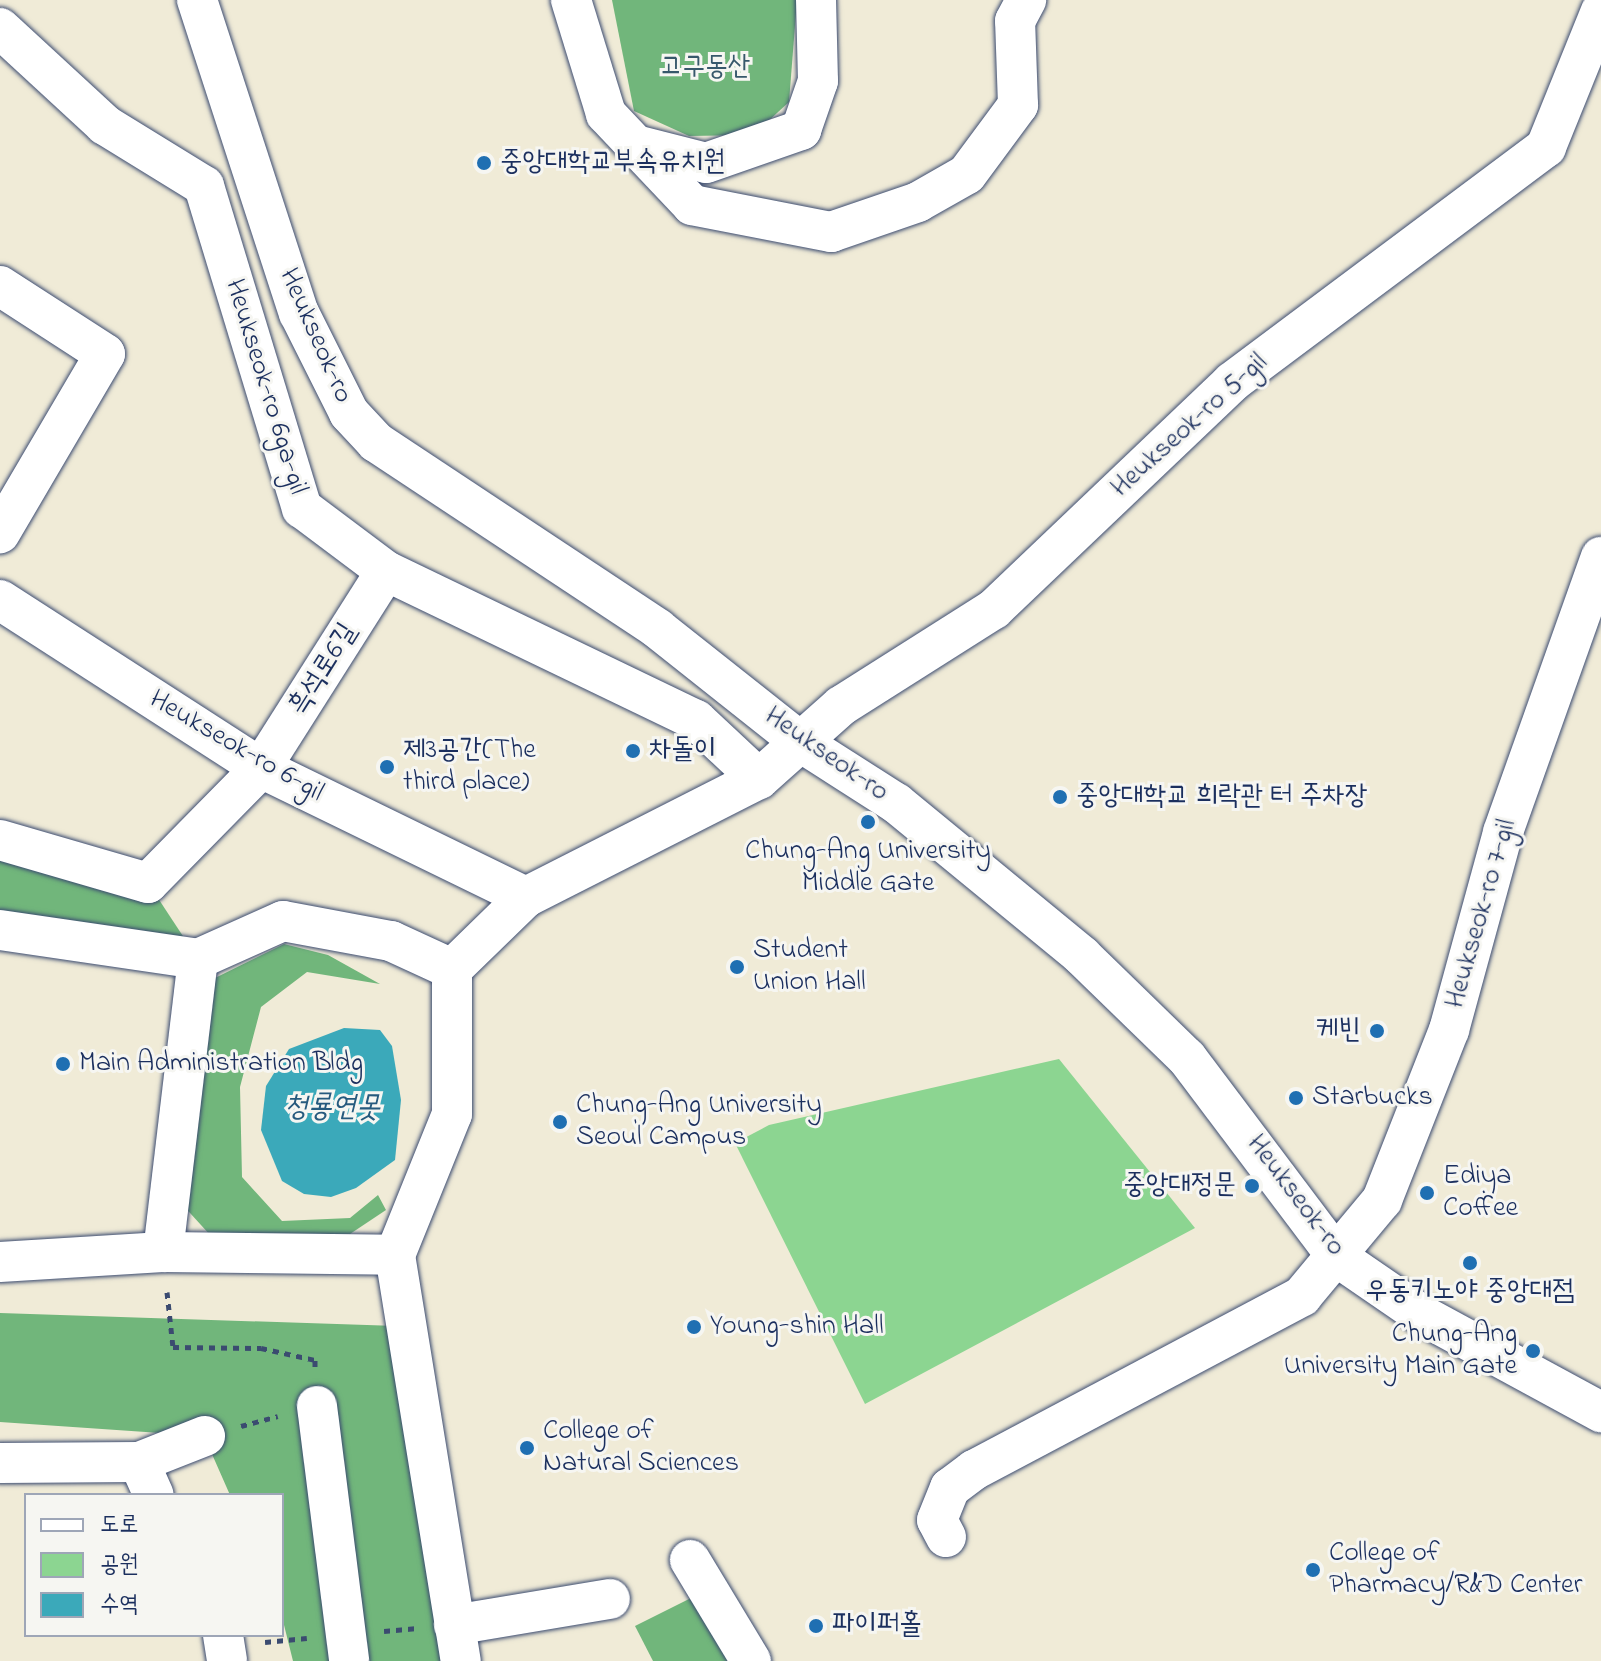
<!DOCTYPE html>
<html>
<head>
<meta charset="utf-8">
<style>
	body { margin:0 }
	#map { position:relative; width:1601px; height:1661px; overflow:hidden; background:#f0ebd7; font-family:"Indie Flower","Poor Story",sans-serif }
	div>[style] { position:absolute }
	.green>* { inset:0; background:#8cd591 }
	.forest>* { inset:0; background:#71b67b }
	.water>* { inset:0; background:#3ba9ba }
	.path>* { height:5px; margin-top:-2.5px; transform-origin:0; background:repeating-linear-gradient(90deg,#3b4b70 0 6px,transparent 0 12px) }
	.roads { filter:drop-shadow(0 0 2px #3b4b70) drop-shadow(0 0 2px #3b4b70) }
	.minor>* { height:40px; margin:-20px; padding:0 20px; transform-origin:20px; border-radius:20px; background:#fff }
	.dots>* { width:22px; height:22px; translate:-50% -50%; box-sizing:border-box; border:4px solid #f6f6f2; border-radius:50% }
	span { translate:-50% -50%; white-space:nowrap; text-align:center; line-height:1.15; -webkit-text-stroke:6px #f6f6f2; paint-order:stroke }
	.park-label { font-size:28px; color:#37586b }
	.poi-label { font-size:28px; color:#1b2f5e }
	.left { translate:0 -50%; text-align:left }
	.right { translate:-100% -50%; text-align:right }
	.street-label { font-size:28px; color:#1b2f5e }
	.water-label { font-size:30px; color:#265a7e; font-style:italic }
	.legend { position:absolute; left:24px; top:1493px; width:260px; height:144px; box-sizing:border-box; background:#f6f6f2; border:2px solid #9ea6b7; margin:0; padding:10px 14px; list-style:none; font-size:24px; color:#1b2f5e }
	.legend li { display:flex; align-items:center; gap:16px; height:40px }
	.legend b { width:40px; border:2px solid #9ea6b7 }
</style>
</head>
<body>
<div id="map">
	<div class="green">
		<i style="clip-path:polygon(1059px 1059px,1195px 1228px,865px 1404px,735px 1143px,769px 1125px)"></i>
	</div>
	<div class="forest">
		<i style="clip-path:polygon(612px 0,797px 0,789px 102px,753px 135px,689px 136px,634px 111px)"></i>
		<i style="clip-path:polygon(0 840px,148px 883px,198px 959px,0 930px)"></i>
		<i style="clip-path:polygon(284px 944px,328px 955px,380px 984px,307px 972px,261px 1007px,240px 1087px,242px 1177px,282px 1221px,350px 1218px,378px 1195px,386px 1210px,350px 1234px,211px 1236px,180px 1202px,215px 978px)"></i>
		<i style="clip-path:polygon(0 1313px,397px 1326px,444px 1661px,293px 1661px,282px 1617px,282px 1495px,230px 1495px,204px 1436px,0 1422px)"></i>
		<i style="clip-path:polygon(697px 1595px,730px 1661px,653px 1661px,635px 1626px)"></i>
	</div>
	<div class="water">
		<i style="clip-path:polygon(344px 1028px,380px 1030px,392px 1046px,401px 1100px,395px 1160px,356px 1188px,331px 1197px,304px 1194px,282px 1181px,261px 1130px,266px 1086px,289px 1049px)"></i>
	</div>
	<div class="path">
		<i style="left:167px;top:1292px;width:55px;rotate:83.8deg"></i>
		<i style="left:173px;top:1347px;width:88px;rotate:0.7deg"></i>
		<i style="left:261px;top:1348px;width:55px;rotate:12.5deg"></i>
		<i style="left:315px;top:1360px;width:8px;rotate:90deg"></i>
		<i style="left:241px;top:1426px;width:38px;rotate:-15deg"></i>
		<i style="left:384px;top:1631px;width:34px;rotate:-5deg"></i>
		<i style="left:265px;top:1642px;width:42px;rotate:-5.4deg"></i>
	</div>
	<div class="roads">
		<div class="minor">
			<i style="left:197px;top:0;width:329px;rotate:72deg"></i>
			<i style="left:299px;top:313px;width:112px;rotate:63.4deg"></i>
			<i style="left:349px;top:413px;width:40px;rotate:47deg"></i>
			<i style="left:376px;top:442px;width:338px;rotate:33.5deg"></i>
			<i style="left:658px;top:629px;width:184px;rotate:38.4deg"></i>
			<i style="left:802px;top:743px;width:112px;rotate:32.6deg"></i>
			<i style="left:896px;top:803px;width:241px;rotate:39.4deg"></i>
			<i style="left:1082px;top:956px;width:146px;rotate:44.2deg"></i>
			<i style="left:1187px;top:1058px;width:248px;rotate:53deg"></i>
			<i style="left:1336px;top:1256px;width:104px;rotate:34.5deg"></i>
			<i style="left:1422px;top:1315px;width:204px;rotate:28.5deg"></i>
			<i style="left:571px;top:0;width:119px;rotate:72.9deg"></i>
			<i style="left:606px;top:114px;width:125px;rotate:46.6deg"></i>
			<i style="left:692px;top:205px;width:142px;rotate:11deg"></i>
			<i style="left:831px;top:232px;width:92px;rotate:-19deg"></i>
			<i style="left:918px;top:202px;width:56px;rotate:-29.7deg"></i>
			<i style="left:967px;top:174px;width:86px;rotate:-53.5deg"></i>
			<i style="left:1018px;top:105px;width:84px;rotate:-92deg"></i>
			<i style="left:1015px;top:21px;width:24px;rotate:-62deg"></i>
			<i style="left:0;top:28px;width:143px;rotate:42.7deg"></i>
			<i style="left:105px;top:125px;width:116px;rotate:31.6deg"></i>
			<i style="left:204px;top:186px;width:337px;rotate:73.1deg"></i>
			<i style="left:302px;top:508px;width:105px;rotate:36.9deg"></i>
			<i style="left:386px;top:571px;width:344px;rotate:25.7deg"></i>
			<i style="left:696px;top:720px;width:86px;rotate:43.1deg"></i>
			<i style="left:636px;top:145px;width:72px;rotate:14.4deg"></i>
			<i style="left:706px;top:163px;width:101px;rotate:-19.2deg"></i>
			<i style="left:801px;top:130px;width:52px;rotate:-70.9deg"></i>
			<i style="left:818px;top:81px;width:81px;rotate:-91.4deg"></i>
			<i style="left:0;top:286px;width:125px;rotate:32.9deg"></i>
			<i style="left:105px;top:354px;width:208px;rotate:120.4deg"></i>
			<i style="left:0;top:600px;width:310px;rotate:32.8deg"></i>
			<i style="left:261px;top:768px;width:295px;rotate:26deg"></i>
			<i style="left:0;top:840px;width:154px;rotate:16.2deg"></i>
			<i style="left:148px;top:883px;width:161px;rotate:-45.5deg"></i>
			<i style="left:261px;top:768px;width:233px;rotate:-57.6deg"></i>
			<i style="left:0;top:930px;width:200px;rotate:8.3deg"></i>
			<i style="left:452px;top:969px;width:103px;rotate:-44.2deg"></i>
			<i style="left:526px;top:897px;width:261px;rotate:-26.9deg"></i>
			<i style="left:759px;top:779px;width:110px;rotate:-41.7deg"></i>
			<i style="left:841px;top:706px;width:181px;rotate:-32.4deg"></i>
			<i style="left:994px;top:609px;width:329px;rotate:-43.6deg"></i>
			<i style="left:1232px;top:382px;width:392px;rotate:-36.8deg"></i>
			<i style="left:1546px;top:147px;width:147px;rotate:-68deg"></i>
			<i style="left:452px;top:969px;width:145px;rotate:90deg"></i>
			<i style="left:452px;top:1114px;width:152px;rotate:112deg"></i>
			<i style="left:395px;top:1255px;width:411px;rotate:80.8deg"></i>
			<i style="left:163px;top:1252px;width:295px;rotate:-83.2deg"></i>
			<i style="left:198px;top:959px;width:93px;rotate:-24.1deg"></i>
			<i style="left:283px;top:921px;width:110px;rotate:10.5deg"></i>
			<i style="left:391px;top:941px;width:67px;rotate:24.7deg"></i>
			<i style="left:0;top:1262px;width:163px;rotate:-3.5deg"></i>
			<i style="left:163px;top:1252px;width:232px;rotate:0.7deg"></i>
			<i style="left:317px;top:1406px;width:257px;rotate:82.8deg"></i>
			<i style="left:139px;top:1462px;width:71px;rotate:-21.5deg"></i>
			<i style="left:0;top:1463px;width:139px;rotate:-0.4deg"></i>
			<i style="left:139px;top:1462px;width:36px;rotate:66deg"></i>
			<i style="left:946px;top:1537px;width:19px;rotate:-118deg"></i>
			<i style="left:937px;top:1520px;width:35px;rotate:-68deg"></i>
			<i style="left:950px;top:1488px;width:30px;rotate:-37deg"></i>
			<i style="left:974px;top:1470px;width:371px;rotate:-27.9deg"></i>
			<i style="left:1302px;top:1296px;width:125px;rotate:-50.2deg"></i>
			<i style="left:1382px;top:1200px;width:183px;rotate:-68.5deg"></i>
			<i style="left:1449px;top:1030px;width:205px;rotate:-74.7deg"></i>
			<i style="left:1503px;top:832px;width:292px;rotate:-70.4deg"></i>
			<i style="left:690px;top:1560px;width:118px;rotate:58.9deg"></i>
			<i style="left:454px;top:1625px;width:158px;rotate:-9.5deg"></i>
			<i style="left:223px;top:1635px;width:26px;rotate:81deg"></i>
		</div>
	</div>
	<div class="dots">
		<i style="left:484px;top:163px;background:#1f6fb2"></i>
		<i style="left:633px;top:751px;background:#1f6fb2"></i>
		<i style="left:387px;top:767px;background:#1f6fb2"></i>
		<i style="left:1060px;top:797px;background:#1f6fb2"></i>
		<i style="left:868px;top:822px;background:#1f6fb2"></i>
		<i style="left:737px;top:967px;background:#1f6fb2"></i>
		<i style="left:1377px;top:1031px;background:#1f6fb2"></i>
		<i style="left:63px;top:1064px;background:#1f6fb2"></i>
		<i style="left:1296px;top:1098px;background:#1f6fb2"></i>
		<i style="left:560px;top:1122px;background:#1f6fb2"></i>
		<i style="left:1252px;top:1186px;background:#1f6fb2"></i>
		<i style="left:1427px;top:1193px;background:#1f6fb2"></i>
		<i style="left:1470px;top:1263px;background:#1f6fb2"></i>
		<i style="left:694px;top:1327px;background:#1f6fb2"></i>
		<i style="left:1533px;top:1351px;background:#1f6fb2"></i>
		<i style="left:527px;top:1448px;background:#1f6fb2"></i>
		<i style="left:1313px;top:1570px;background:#1f6fb2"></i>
		<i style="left:816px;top:1626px;background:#1f6fb2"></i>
	</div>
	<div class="park-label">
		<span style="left:705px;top:68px">고구동산</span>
	</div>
	<div class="poi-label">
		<span class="left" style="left:500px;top:163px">중앙대학교부속유치원</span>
		<span class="left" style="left:403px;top:767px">제3공간(The<br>third place)</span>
		<span class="left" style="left:649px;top:751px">차돌이</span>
		<span class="left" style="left:1076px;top:797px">중앙대학교 희락관 터 주차장</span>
		<span style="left:868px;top:868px">Chung-Ang University<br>Middle Gate</span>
		<span class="left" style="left:753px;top:967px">Student<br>Union Hall</span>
		<span class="right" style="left:1361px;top:1031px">케빈</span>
		<span class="left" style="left:79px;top:1064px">Main Administration Bldg</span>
		<span class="left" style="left:1312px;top:1098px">Starbucks</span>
		<span class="left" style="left:576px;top:1122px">Chung-Ang University<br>Seoul Campus</span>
		<span class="left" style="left:1443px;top:1193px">Ediya<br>Coffee</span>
		<span class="right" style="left:1236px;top:1186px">중앙대정문</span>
		<span style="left:1470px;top:1292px">우동키노야 중앙대점</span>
		<span class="left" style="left:710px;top:1327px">Young-shin Hall</span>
		<span class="right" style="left:1517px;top:1351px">Chung-Ang<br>University Main Gate</span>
		<span class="left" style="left:543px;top:1448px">College of<br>Natural Sciences</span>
		<span class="left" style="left:1329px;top:1570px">College of<br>Pharmacy/R&amp;D Center</span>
		<span class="left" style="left:832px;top:1626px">파이퍼홀</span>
	</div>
	<div class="street-label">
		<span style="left:315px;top:336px;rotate:66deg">Heukseok-ro</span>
		<span style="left:265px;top:387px;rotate:73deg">Heukseok-ro 6ga-gil</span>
		<span style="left:1190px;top:426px;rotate:-42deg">Heukseok-ro 5-gil</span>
		<span style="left:324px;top:670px;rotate:-58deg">흑석로6길</span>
		<span style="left:236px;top:747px;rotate:30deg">Heukseok-ro 6-gil</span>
		<span style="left:826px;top:755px;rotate:35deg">Heukseok-ro</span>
		<span style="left:1482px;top:914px;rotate:-74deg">Heukseok-ro 7-gil</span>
		<span style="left:1295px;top:1196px;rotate:53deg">Heukseok-ro</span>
	</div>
	<div class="water-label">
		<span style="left:332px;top:1108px">청룡연못</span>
	</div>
	<ul class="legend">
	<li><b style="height:10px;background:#fff"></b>도로</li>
	<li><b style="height:22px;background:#8cd591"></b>공원</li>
	<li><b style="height:22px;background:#3ba9ba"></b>수역</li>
	</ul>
</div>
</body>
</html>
